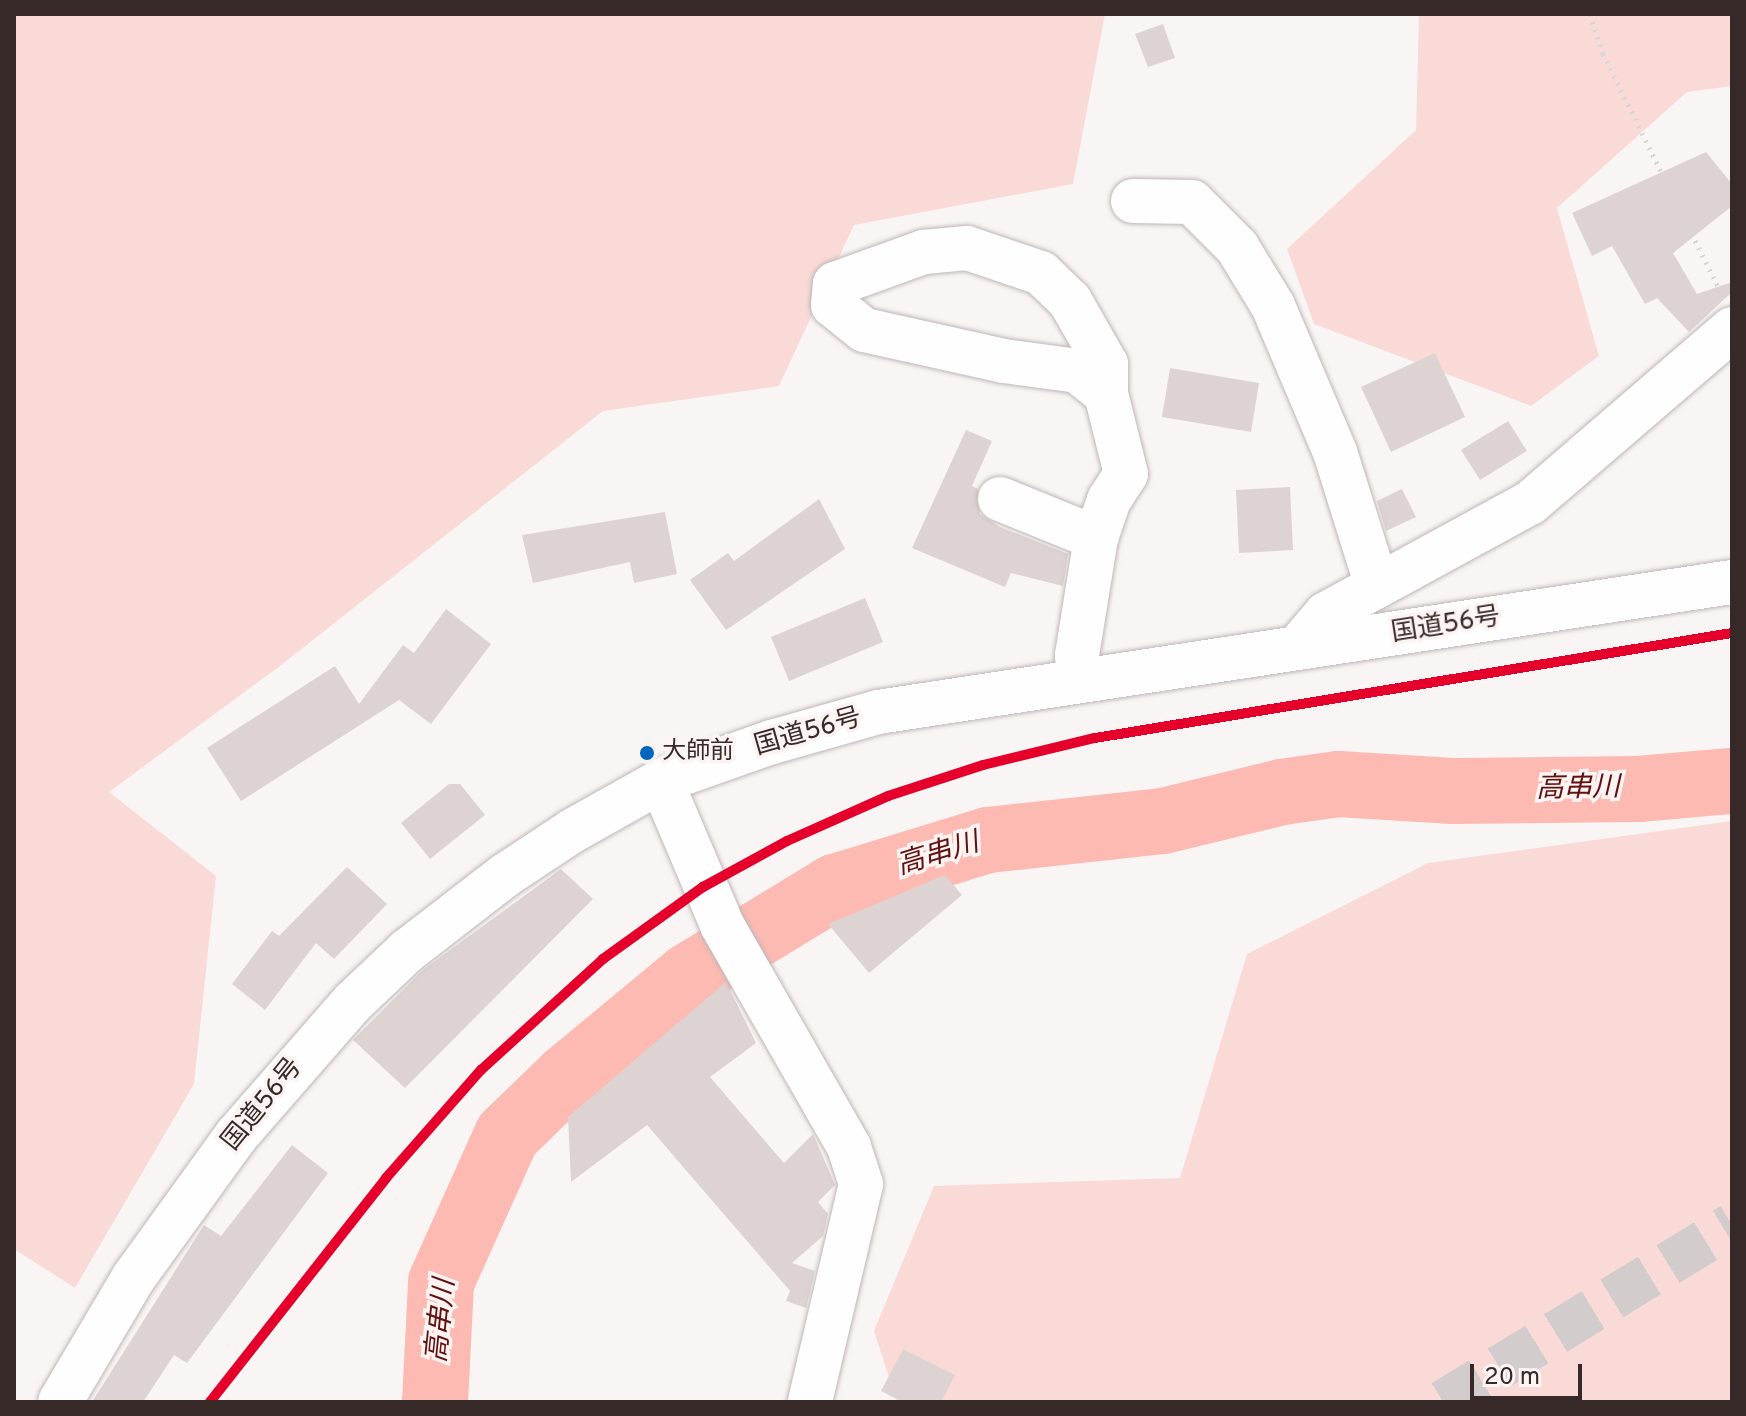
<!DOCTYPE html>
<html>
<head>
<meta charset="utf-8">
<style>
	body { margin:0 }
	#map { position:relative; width:1746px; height:1416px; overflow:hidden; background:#faf5f5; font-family:Overpass,"Noto Sans JP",sans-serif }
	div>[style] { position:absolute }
	.green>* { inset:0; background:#f9dad6 }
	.river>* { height:66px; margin:-33px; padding:0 33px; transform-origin:33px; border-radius:33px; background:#fcbab2 }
	.building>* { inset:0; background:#dcd3d2 }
	.highway-tunnel>* { height:44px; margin-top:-22px; transform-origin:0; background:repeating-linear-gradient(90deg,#d3cccc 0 44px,transparent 0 66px) }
	.path>* { height:5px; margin-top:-2.5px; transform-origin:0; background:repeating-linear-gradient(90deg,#d7d6d6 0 2px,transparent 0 8px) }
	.roads { filter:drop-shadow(0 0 2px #bfb6b6) drop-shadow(0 0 2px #bfb6b6) }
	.minor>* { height:44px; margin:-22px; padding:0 22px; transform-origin:22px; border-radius:22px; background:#fefefe }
	.highway>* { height:44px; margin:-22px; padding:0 22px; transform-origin:22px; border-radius:22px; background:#fefefe }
	.rail-1>* { height:10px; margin:-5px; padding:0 5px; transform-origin:5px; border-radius:5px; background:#e4002b }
	.dots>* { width:22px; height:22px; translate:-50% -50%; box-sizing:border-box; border:4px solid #fcf4f3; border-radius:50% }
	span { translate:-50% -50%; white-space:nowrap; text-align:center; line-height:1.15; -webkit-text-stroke:7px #fcf4f3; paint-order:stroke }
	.bus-label { font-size:24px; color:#372928 }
	.left { translate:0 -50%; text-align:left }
	.street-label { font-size:26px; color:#372928 }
	.water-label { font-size:28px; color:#60100f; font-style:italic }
	.frame { position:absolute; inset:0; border:16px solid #372928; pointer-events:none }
	.scale { position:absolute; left:1470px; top:1364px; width:112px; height:36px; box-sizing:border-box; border:4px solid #372928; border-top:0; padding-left:10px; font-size:24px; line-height:28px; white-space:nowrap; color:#372928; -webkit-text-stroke:6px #fcf4f3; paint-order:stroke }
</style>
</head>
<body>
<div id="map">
	<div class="green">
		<i style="clip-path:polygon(14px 14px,1105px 14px,1073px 184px,854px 225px,779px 386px,603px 411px,285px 662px,109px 792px,216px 876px,194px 1084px,75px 1288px,14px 1249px)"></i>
		<i style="clip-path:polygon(1419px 14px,1732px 14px,1732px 86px,1687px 92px,1557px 208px,1599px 356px,1531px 406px,1314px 324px,1287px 249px,1416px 130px)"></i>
		<i style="clip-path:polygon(1732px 821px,1732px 1402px,897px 1402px,874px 1331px,934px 1186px,1180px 1178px,1247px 954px,1428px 863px)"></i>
	</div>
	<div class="river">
		<i style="left:435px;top:1402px;width:120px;rotate:-87.1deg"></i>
		<i style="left:441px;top:1282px;width:161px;rotate:-65.8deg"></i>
		<i style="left:507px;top:1135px;width:83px;rotate:-44deg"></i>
		<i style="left:567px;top:1077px;width:158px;rotate:-39.6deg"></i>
		<i style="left:689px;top:976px;width:171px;rotate:-31.4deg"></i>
		<i style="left:835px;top:887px;width:160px;rotate:-17.1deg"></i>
		<i style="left:988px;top:840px;width:176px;rotate:-6.2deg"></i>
		<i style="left:1163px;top:821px;width:122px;rotate:-13.7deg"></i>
		<i style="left:1282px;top:792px;width:57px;rotate:-8.1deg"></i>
		<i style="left:1338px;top:784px;width:115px;rotate:3.5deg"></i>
		<i style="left:1453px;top:791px;width:185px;rotate:-0.6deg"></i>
		<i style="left:1638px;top:789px;width:94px;rotate:-4.9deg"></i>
	</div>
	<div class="building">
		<i style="clip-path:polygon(1163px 24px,1175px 58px,1148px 67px,1135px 34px)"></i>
		<i style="clip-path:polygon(1706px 152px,1732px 184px,1732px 206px,1673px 253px,1697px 294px,1732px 282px,1732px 292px,1689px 332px,1657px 298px,1645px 304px,1612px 246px,1592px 256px,1572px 213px)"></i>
		<i style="clip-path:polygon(1435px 353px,1465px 417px,1391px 452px,1361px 387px)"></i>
		<i style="clip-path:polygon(1170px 368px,1259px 383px,1251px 432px,1162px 417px)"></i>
		<i style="clip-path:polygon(1508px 421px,1527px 451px,1480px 480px,1461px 450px)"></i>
		<i style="clip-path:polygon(966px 430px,992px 441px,972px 486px,978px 489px,980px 514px,1000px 527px,1068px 554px,1063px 586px,1011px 573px,1005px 587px,912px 548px)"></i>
		<i style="clip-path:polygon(1290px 487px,1293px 550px,1239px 553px,1236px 490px)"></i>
		<i style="clip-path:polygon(1402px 489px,1416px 517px,1386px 531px,1377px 501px)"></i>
		<i style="clip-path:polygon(819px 499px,845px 549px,726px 630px,690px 580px,728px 553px,734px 561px)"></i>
		<i style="clip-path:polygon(665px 512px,677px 574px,634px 583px,630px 562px,533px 583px,522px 535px)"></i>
		<i style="clip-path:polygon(865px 598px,883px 642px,789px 681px,771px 637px)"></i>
		<i style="clip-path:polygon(446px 609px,491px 644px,431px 724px,399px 700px,241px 801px,207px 748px,335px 666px,359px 704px,403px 645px,414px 653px)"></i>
		<i style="clip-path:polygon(449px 784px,460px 784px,485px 815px,430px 859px,401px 823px)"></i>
		<i style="clip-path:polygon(347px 867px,387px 904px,334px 959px,316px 943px,265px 1010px,232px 984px,272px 931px,279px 936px)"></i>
		<i style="clip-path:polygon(561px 869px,593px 899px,405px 1088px,353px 1040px,423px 970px)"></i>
		<i style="clip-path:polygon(945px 875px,962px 895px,869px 973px,828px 924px)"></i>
		<i style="clip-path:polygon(726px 982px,756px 1043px,710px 1077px,784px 1163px,813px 1134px,835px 1185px,818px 1202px,828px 1214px,823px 1236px,792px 1263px,815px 1271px,806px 1308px,786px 1301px,790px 1291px,647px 1125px,571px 1182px,568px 1117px)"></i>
		<i style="clip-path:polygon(292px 1145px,328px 1173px,187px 1363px,174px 1355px,143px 1402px,92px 1402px,204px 1225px,221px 1236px)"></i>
		<i style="clip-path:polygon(903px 1349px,955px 1375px,941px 1402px,903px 1402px,881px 1391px)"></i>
	</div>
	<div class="highway-tunnel">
		<i style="left:1443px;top:1402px;width:339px;rotate:-31.5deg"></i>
	</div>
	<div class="path">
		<i style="left:1590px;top:14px;width:42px;rotate:72deg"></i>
		<i style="left:1603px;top:54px;width:267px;rotate:63.7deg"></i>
	</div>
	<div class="roads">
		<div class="minor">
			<i style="left:1133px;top:201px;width:59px;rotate:1deg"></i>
			<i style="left:1192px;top:202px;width:64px;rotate:45deg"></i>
			<i style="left:1237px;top:247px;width:69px;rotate:58.6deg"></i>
			<i style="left:1273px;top:306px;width:159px;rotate:67deg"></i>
			<i style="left:1335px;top:452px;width:140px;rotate:72.6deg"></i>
			<i style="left:1000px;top:499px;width:104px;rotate:22.1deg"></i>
			<i style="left:1297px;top:648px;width:45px;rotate:-49.5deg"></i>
			<i style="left:1326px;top:614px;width:232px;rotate:-28.6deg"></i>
			<i style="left:1530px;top:503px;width:267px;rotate:-40.7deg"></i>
			<i style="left:1078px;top:679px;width:24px;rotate:-92deg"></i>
			<i style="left:1077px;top:655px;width:119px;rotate:-80.8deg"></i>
			<i style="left:1096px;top:538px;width:40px;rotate:-71.1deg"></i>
			<i style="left:1109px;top:500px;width:31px;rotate:-57deg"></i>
			<i style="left:1126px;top:474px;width:82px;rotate:-104deg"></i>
			<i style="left:1106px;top:394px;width:36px;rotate:-141deg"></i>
			<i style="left:1078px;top:371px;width:75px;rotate:-172.3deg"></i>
			<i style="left:1004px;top:361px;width:143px;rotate:-167.5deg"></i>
			<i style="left:864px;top:330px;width:40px;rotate:-141deg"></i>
			<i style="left:833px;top:305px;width:21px;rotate:-85deg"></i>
			<i style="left:835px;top:284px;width:95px;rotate:-19.8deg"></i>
			<i style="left:924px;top:252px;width:43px;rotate:-5.3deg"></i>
			<i style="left:967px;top:248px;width:78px;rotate:18.7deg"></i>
			<i style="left:1041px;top:273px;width:40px;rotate:44deg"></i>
			<i style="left:1070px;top:301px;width:73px;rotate:60.3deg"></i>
			<i style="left:1106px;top:364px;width:30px;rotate:90deg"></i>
			<i style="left:661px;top:781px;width:156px;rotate:67deg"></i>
			<i style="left:722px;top:925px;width:256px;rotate:60.2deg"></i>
			<i style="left:849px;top:1147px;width:39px;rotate:72deg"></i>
			<i style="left:861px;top:1184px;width:224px;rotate:103.2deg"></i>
		</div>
		<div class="highway">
			<i style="left:60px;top:1402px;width:145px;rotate:-59.4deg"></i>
			<i style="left:134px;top:1277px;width:174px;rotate:-54.1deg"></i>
			<i style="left:236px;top:1136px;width:178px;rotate:-48.9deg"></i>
			<i style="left:353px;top:1002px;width:74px;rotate:-43.4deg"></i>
			<i style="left:407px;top:951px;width:123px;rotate:-37.7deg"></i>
			<i style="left:504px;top:876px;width:82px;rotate:-33.5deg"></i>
			<i style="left:572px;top:831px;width:102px;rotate:-29.3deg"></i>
			<i style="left:661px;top:781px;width:118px;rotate:-19.4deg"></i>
			<i style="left:772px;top:742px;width:110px;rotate:-15.8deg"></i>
			<i style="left:878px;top:712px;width:864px;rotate:-8.66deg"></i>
		</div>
	</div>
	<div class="rail-1">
		<i style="left:210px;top:1402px;width:285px;rotate:-51.8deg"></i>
		<i style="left:386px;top:1178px;width:144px;rotate:-48.7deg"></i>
		<i style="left:481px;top:1070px;width:165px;rotate:-42.3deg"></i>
		<i style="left:603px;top:959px;width:123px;rotate:-35.8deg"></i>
		<i style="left:703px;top:887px;width:96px;rotate:-28.7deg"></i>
		<i style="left:787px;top:841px;width:111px;rotate:-24deg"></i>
		<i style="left:888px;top:796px;width:100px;rotate:-18.1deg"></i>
		<i style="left:983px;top:765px;width:115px;rotate:-13.6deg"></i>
		<i style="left:1095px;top:738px;width:646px;rotate:-9.36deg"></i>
	</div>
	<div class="dots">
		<i style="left:647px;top:753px;background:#0065bd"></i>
	</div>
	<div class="bus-label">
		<span class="left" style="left:662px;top:753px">大師前</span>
	</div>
	<div class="street-label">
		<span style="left:1446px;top:626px;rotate:-9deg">国道56号</span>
		<span style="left:808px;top:733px;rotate:-16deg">国道56号</span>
		<span style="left:263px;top:1105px;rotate:-51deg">国道56号</span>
	</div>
	<div class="water-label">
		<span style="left:1578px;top:789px;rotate:-1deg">高串川</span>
		<span style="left:938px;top:855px;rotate:-17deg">高串川</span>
		<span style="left:442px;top:1321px;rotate:-84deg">高串川</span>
	</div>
	<div class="frame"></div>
	<div class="scale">20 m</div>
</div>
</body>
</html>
